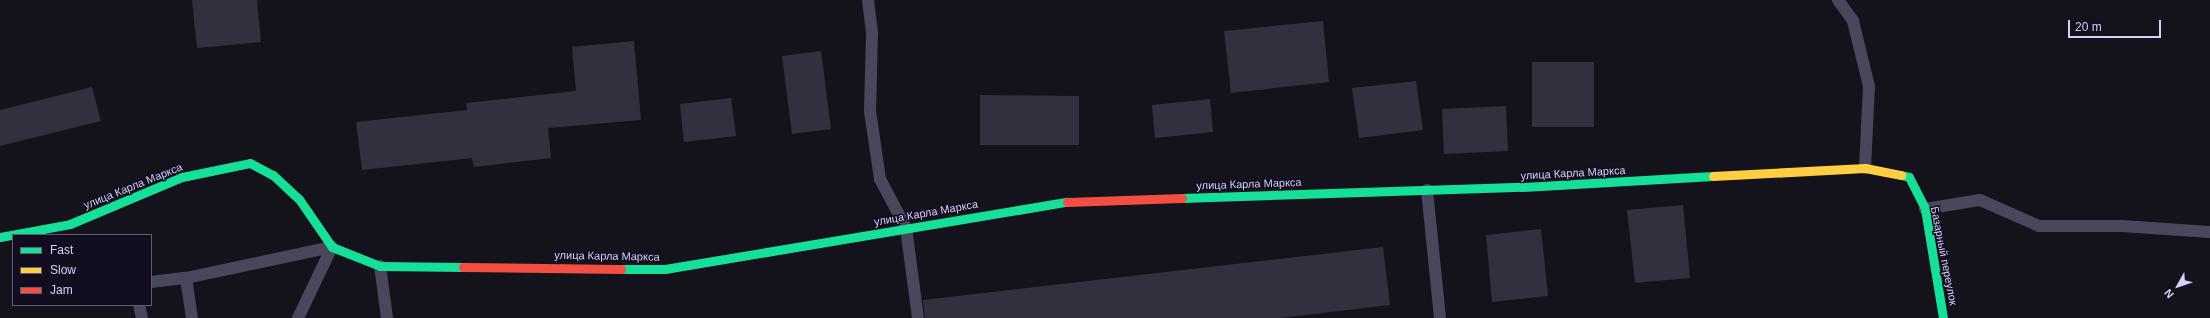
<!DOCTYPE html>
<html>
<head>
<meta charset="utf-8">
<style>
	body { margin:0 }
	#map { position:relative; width:2210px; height:318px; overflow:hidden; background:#14121b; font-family:Arial,sans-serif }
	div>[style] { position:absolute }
	.building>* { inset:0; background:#32303e }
	.lane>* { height:12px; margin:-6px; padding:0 6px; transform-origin:6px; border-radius:6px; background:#49475c }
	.fast>* { height:9px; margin:-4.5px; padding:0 4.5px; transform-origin:4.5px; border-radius:4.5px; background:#16e098 }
	.slow>* { height:9px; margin:-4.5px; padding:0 4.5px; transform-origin:4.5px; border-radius:4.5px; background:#ffcf43 }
	.jam>* { height:9px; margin:-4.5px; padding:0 4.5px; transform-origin:4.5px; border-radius:4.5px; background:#f24e42 }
	span { translate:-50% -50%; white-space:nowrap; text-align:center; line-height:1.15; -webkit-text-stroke:3px #120e1f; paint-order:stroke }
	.street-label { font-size:11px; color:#d7d0fc }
	.legend { position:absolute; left:12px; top:234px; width:140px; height:72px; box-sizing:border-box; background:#120e1f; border:1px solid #615c77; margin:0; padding:5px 7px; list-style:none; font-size:12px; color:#d7d0fc }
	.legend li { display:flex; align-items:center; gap:8px; height:20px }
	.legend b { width:20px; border:1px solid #615c77 }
	.north { position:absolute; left:2158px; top:266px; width:40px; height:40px; -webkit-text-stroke:3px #120e1f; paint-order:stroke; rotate:230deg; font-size:11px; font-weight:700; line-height:16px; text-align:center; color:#d7d0fc }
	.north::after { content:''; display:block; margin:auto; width:14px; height:18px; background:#d7d0fc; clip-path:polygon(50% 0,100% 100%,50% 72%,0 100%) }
	.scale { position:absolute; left:2068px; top:20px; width:93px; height:18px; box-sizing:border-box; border:2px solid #d7d0fc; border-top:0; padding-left:5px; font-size:12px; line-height:14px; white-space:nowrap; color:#d7d0fc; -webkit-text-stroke:3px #120e1f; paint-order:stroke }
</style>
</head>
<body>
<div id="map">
	<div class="building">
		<i style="clip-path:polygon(192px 0,257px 0,261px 42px,197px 48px)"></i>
		<i style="clip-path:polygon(1323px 21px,1329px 82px,1231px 93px,1224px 31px)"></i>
		<i style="clip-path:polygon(634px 41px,641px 120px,548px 128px,551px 158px,474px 167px,472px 158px,362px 170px,356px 122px,467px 110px,466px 103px,576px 91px,572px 47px)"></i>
		<i style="clip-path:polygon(821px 51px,831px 129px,792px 134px,782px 56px)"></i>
		<i style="clip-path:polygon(1532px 62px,1594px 62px,1594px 127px,1532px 127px)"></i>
		<i style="clip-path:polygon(1416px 81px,1423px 130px,1359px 138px,1352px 88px)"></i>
		<i style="clip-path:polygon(92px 87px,101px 121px,0 146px,0 110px)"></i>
		<i style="clip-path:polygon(980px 95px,1079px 96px,1079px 145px,980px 145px)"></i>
		<i style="clip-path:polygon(731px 98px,736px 136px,684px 142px,680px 104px)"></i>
		<i style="clip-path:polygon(1210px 99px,1213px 132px,1155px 138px,1152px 105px)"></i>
		<i style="clip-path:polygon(1506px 106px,1508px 151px,1444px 154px,1442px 109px)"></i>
		<i style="clip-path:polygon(1683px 205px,1690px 278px,1635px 283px,1627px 210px)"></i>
		<i style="clip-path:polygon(1541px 229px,1548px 296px,1492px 302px,1486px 235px)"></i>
		<i style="clip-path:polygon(1383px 247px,1390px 305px,1281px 318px,925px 318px,923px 300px)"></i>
	</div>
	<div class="lane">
		<i style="left:868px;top:0;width:34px;rotate:83deg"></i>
		<i style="left:872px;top:34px;width:77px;rotate:91.5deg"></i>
		<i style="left:870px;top:111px;width:69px;rotate:81.6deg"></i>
		<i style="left:880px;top:179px;width:55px;rotate:62deg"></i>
		<i style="left:906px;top:228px;width:91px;rotate:82.4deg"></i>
		<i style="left:1838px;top:0;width:26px;rotate:54deg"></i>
		<i style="left:1853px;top:21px;width:67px;rotate:76.2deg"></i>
		<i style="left:1869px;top:86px;width:82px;rotate:92.8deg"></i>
		<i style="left:1427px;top:190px;width:129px;rotate:84.2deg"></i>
		<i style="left:1925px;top:209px;width:56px;rotate:-9.3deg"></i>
		<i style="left:1980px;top:200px;width:64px;rotate:23.8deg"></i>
		<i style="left:2039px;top:226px;width:83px"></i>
		<i style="left:2122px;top:226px;width:88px;rotate:3.9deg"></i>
		<i style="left:380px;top:266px;width:52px;rotate:82.3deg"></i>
		<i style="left:186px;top:278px;width:40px;rotate:81.5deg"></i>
		<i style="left:151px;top:282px;width:35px;rotate:-7deg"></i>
		<i style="left:186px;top:278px;width:149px;rotate:-12deg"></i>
		<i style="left:139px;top:305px;width:13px;rotate:77deg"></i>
		<i style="left:298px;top:318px;width:79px;rotate:-64.4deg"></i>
	</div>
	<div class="fast">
		<i style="left:1901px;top:175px;width:8px;rotate:14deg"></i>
		<i style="left:1909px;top:177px;width:36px;rotate:63deg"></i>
		<i style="left:1925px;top:209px;width:110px;rotate:80.6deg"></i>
		<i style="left:1182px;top:198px;width:340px;rotate:-1.9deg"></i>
		<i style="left:1522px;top:187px;width:191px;rotate:-3.3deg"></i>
		<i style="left:0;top:237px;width:71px;rotate:-10.5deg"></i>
		<i style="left:70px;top:224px;width:121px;rotate:-22.8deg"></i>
		<i style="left:182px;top:177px;width:69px;rotate:-11.6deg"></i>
		<i style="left:250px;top:163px;width:26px;rotate:28deg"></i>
		<i style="left:273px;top:175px;width:35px;rotate:43deg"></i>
		<i style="left:299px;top:199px;width:58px;rotate:55.5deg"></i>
		<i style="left:332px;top:247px;width:52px;rotate:21.6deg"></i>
		<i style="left:380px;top:266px;width:83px;rotate:0.7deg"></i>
		<i style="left:621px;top:269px;width:44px"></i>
		<i style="left:665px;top:269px;width:408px;rotate:-9.5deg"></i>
	</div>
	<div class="slow">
		<i style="left:1713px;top:176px;width:152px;rotate:-3deg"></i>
		<i style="left:1865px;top:168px;width:37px;rotate:11deg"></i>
	</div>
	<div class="jam">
		<i style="left:1067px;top:202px;width:115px;rotate:-2deg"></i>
		<i style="left:463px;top:267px;width:158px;rotate:0.7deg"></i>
	</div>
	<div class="street-label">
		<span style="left:1573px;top:173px;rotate:-3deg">улица Карла Маркса</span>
		<span style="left:1249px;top:184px;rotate:-2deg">улица Карла Маркса</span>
		<span style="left:133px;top:186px;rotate:-22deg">улица Карла Маркса</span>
		<span style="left:926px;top:213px;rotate:-10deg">улица Карла Маркса</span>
		<span style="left:607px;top:256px;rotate:1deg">улица Карла Маркса</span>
		<span style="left:1944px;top:256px;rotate:79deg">Базарный переулок</span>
	</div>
	<ul class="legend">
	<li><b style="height:5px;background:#16e098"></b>Fast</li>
	<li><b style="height:5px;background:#ffcf43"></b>Slow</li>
	<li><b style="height:5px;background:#f24e42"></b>Jam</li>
	</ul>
	<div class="north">N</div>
	<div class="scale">20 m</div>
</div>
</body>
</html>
